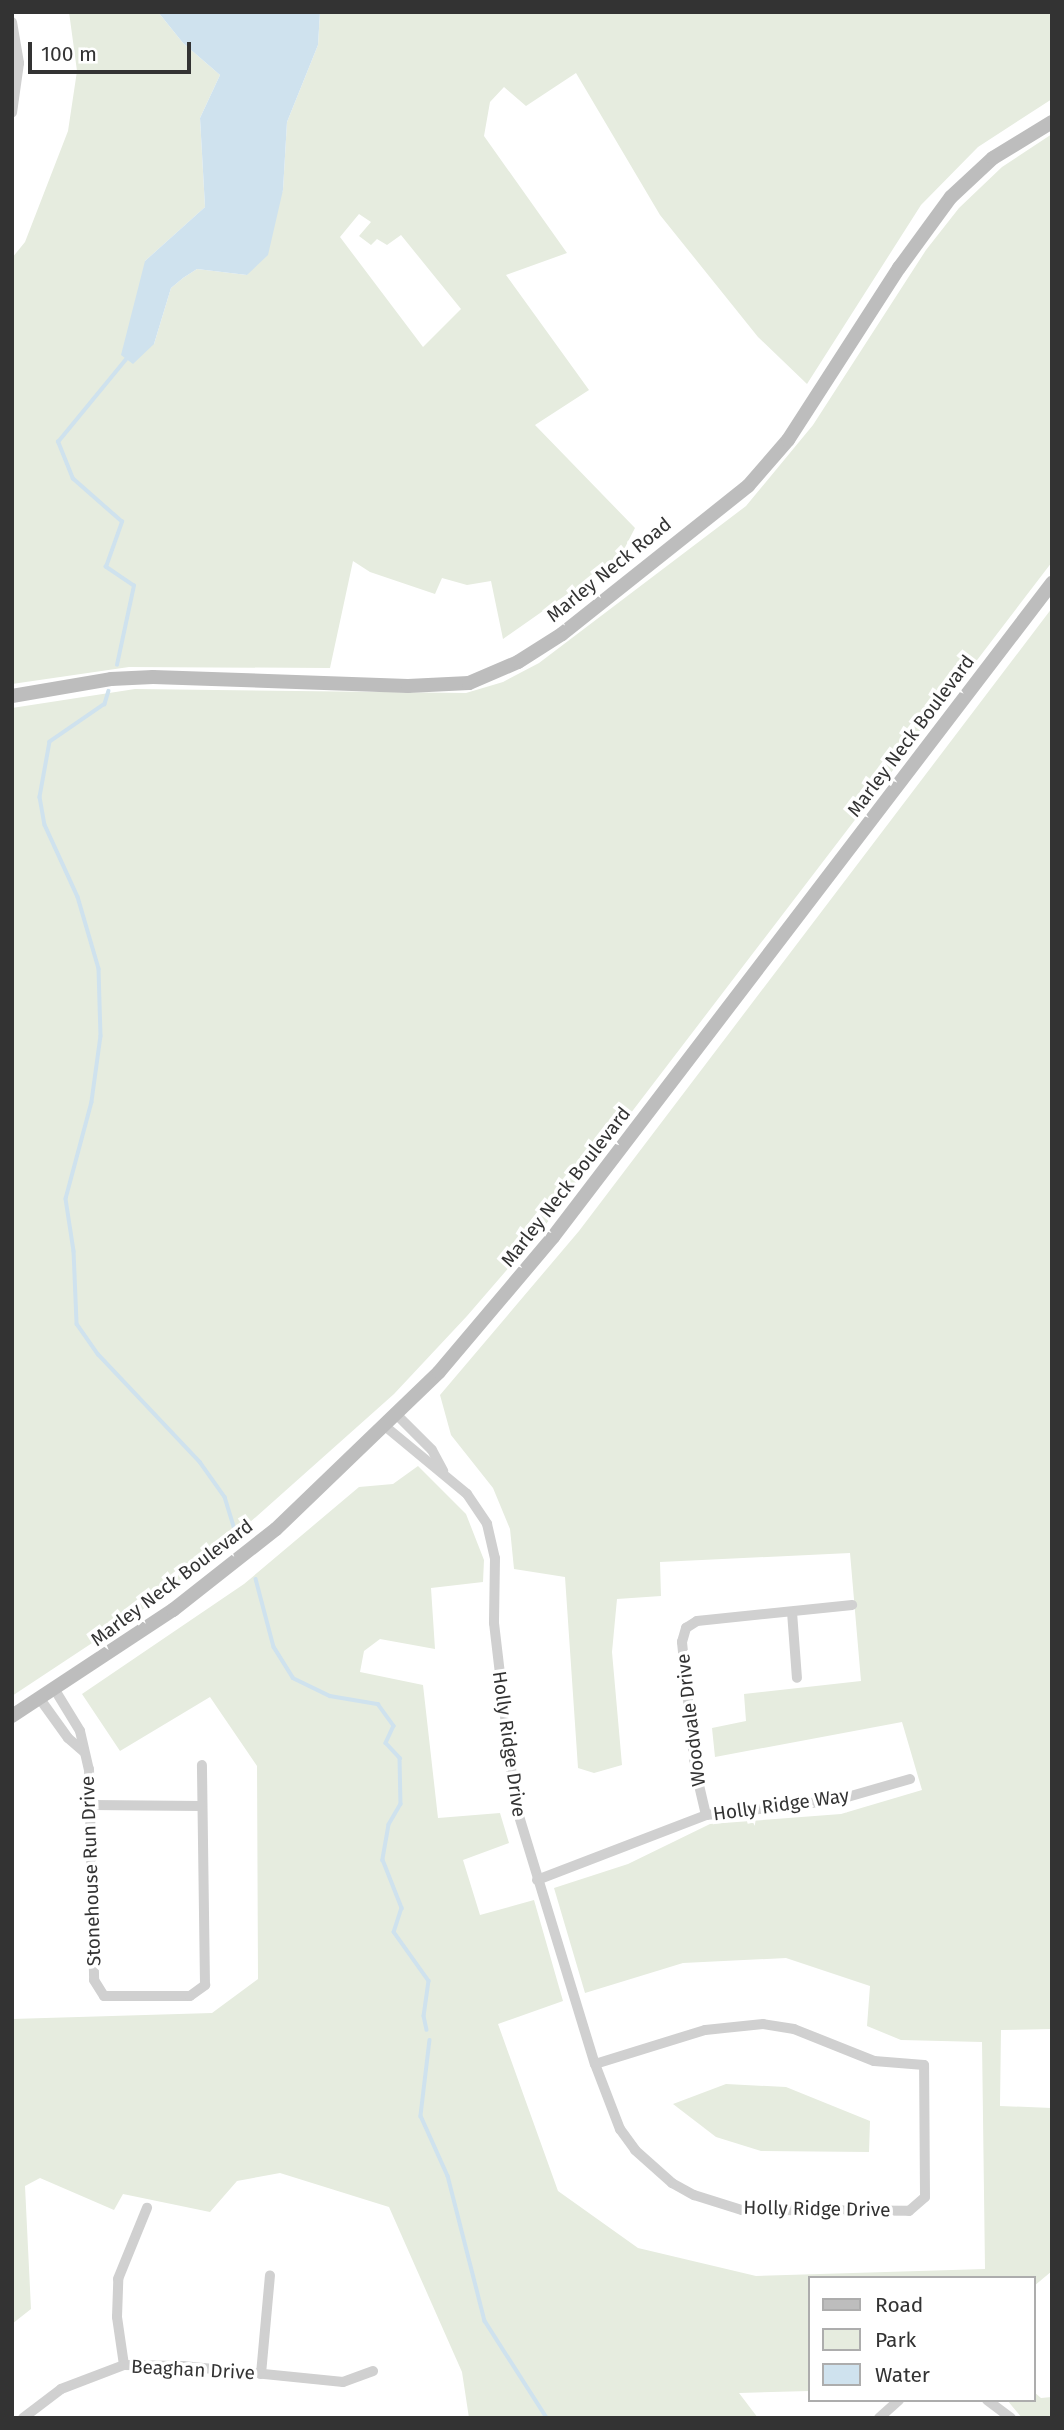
<!DOCTYPE html>
<html>
<head>
<meta charset="utf-8">
<style>
	body { margin:0 }
	#map { position:relative; width:1064px; height:2430px; overflow:hidden; background:#fff; font-family:"Fira Sans",sans-serif }
	div>[style] { position:absolute }
	.green>* { inset:0; background:#e6ecdf }
	.water>* { inset:0; background:#cfe2ee }
	.stream>* { height:3.5px; margin:-1.75px; padding:0 1.75px; transform-origin:1.75px; border-radius:1.75px; background:#cfe2ee }
	.street>* { height:10px; margin:-5px; padding:0 5px; transform-origin:5px; border-radius:5px; background:#d0d0d0 }
	.secondary>* { height:14px; margin:-7px; padding:0 7px; transform-origin:7px; border-radius:7px; background:#bdbdbd }
	span { translate:-50% -50%; white-space:nowrap; text-align:center; line-height:1.15; -webkit-text-stroke:7px #fff; paint-order:stroke }
	.street-label { font-size:19px; color:#333 }
	.frame { position:absolute; inset:0; border:14px solid #333; pointer-events:none }
	.legend { position:absolute; left:808px; top:2276px; width:228px; height:126px; box-sizing:border-box; background:#fff; border:2px solid #adadad; margin:0; padding:9px 12px; list-style:none; font-size:21px; color:#333 }
	.legend li { display:flex; align-items:center; gap:14px; height:35px }
	.legend b { width:35px; border:2px solid #adadad }
	.scale { position:absolute; left:28px; top:42px; width:163px; height:32px; box-sizing:border-box; border:4px solid #333; border-top:0; padding-left:9px; font-size:21px; line-height:24px; white-space:nowrap; color:#333; -webkit-text-stroke:5px #fff; paint-order:stroke }
</style>
</head>
<body>
<div id="map">
	<div class="green">
		<i style="clip-path:polygon(evenodd,69px 12px,158px 12px,183px 43px,220px 75px,200px 118px,205px 207px,145px 261px,154px 344px,171px 288px,183px 278px,197px 269px,247px 275px,283px 190px,287px 122px,318px 45px,320px 12px,1052px 12px,1052px 99px,978px 147px,921px 205px,807px 384px,758px 337px,660px 215px,576px 73px,526px 106px,504px 87px,490px 102px,484px 136px,567px 253px,506px 275px,589px 390px,535px 425px,635px 528px,620px 557px,503px 639px,491px 581px,467px 585px,442px 578px,435px 594px,370px 572px,353px 561px,330px 668px,129px 667px,12px 684px,12px 258px,25px 242px,68px 131px,77px 71px,69px 12px,359px 214px,371px 222px,359px 236px,371px 245px,377px 239px,387px 245px,401px 235px,461px 309px,423px 347px,340px 237px,359px 214px)"></i>
		<i style="clip-path:polygon(1052px 134px,1052px 562px,543px 1228px,467px 1316px,394px 1394px,230px 1540px,142px 1610px,12px 1696px,12px 708px,135px 689px,466px 693px,503px 682px,539px 663px,746px 506px,813px 425px,926px 250px,959px 208px,1002px 167px)"></i>
		<i style="clip-path:polygon(1052px 608px,1052px 2029px,1001px 2030px,1000px 2106px,1052px 2108px,1052px 2271px,1034px 2286px,1034px 2278px,810px 2278px,810px 2391px,739px 2393px,758px 2418px,469px 2418px,462px 2372px,389px 2207px,280px 2173px,237px 2181px,210px 2212px,123px 2194px,114px 2210px,40px 2178px,25px 2186px,31px 2309px,12px 2324px,12px 2019px,212px 2013px,258px 1979px,257px 1766px,210px 1697px,120px 1751px,82px 1694px,244px 1584px,359px 1487px,393px 1484px,418px 1466px,466px 1514px,484px 1560px,483px 1582px,431px 1588px,435px 1649px,380px 1639px,364px 1651px,360px 1672px,423px 1685px,438px 1818px,500px 1813px,509px 1843px,463px 1860px,480px 1915px,534px 1900px,563px 2001px,498px 2024px,558px 2191px,638px 2248px,756px 2276px,985px 2269px,982px 2042px,901px 2040px,867px 2026px,870px 1986px,786px 1958px,683px 1963px,585px 1993px,554px 1888px,628px 1864px,710px 1824px,841px 1814px,922px 1790px,902px 1722px,715px 1757px,712px 1728px,746px 1721px,744px 1694px,861px 1681px,850px 1553px,660px 1562px,661px 1596px,617px 1599px,612px 1652px,622px 1765px,594px 1773px,578px 1768px,565px 1577px,514px 1569px,510px 1529px,493px 1488px,451px 1435px,440px 1395px,579px 1231px)"></i>
		<i style="clip-path:polygon(726px 2084px,786px 2087px,870px 2121px,869px 2152px,761px 2151px,716px 2137px,673px 2104px)"></i>
		<i style="clip-path:polygon(1034px 2392px,1041px 2398px,1052px 2397px,1052px 2418px,1022px 2418px,1007px 2400px,1034px 2400px)"></i>
	</div>
	<div class="water">
		<i style="clip-path:polygon(158px 12px,320px 12px,318px 45px,287px 122px,283px 190px,268px 255px,247px 275px,197px 269px,183px 278px,171px 288px,154px 344px,133px 364px,121px 355px,145px 261px,205px 207px,200px 118px,220px 75px,183px 43px)"></i>
	</div>
	<div class="stream">
		<i style="left:117px;top:665px;width:81px;rotate:-77.9deg"></i>
		<i style="left:134px;top:586px;width:34px;rotate:-146deg"></i>
		<i style="left:106px;top:567px;width:48px;rotate:-70.4deg"></i>
		<i style="left:122px;top:522px;width:65px;rotate:-138.7deg"></i>
		<i style="left:73px;top:479px;width:40px;rotate:-112deg"></i>
		<i style="left:58px;top:442px;width:112px;rotate:-50.5deg"></i>
		<i style="left:109px;top:691px;width:14px;rotate:107deg"></i>
		<i style="left:105px;top:704px;width:67px;rotate:145.4deg"></i>
		<i style="left:50px;top:742px;width:56px;rotate:100.3deg"></i>
		<i style="left:40px;top:797px;width:28px;rotate:80deg"></i>
		<i style="left:45px;top:825px;width:79px;rotate:65.4deg"></i>
		<i style="left:78px;top:897px;width:75px;rotate:73.7deg"></i>
		<i style="left:99px;top:969px;width:67px;rotate:88.3deg"></i>
		<i style="left:101px;top:1036px;width:67px;rotate:97.8deg"></i>
		<i style="left:92px;top:1102px;width:100px;rotate:105deg"></i>
		<i style="left:66px;top:1199px;width:53px;rotate:81.3deg"></i>
		<i style="left:74px;top:1251px;width:73px;rotate:87.6deg"></i>
		<i style="left:77px;top:1324px;width:37px;rotate:55deg"></i>
		<i style="left:98px;top:1354px;width:149px;rotate:46.6deg"></i>
		<i style="left:200px;top:1462px;width:43px;rotate:54.5deg"></i>
		<i style="left:225px;top:1497px;width:38px;rotate:73deg"></i>
		<i style="left:256px;top:1579px;width:70px;rotate:75.2deg"></i>
		<i style="left:274px;top:1647px;width:36px;rotate:58deg"></i>
		<i style="left:293px;top:1678px;width:41px;rotate:25.9deg"></i>
		<i style="left:330px;top:1696px;width:49px;rotate:9.5deg"></i>
		<i style="left:378px;top:1704px;width:27px;rotate:54deg"></i>
		<i style="left:394px;top:1726px;width:19px;rotate:115deg"></i>
		<i style="left:386px;top:1743px;width:21px;rotate:47deg"></i>
		<i style="left:400px;top:1758px;width:46px;rotate:88.8deg"></i>
		<i style="left:401px;top:1804px;width:24px;rotate:120deg"></i>
		<i style="left:389px;top:1825px;width:36px;rotate:100deg"></i>
		<i style="left:383px;top:1860px;width:52px;rotate:68.4deg"></i>
		<i style="left:402px;top:1908px;width:25px;rotate:108deg"></i>
		<i style="left:394px;top:1932px;width:60px;rotate:54.5deg"></i>
		<i style="left:429px;top:1981px;width:35px;rotate:98deg"></i>
		<i style="left:424px;top:2016px;width:14px;rotate:78deg"></i>
		<i style="left:430px;top:2040px;width:77px;rotate:96.8deg"></i>
		<i style="left:421px;top:2116px;width:66px;rotate:65.8deg"></i>
		<i style="left:448px;top:2176px;width:150px;rotate:75.7deg"></i>
		<i style="left:485px;top:2321px;width:115px;rotate:57.4deg"></i>
	</div>
	<div class="street">
		<i style="left:12px;top:22px;width:42px;rotate:80.3deg"></i>
		<i style="left:19px;top:63px;width:50px;rotate:98deg"></i>
		<i style="left:397px;top:1415px;width:49px;rotate:45deg"></i>
		<i style="left:432px;top:1450px;width:24px;rotate:62deg"></i>
		<i style="left:386px;top:1427px;width:105px;rotate:39.6deg"></i>
		<i style="left:467px;top:1494px;width:36px;rotate:56deg"></i>
		<i style="left:487px;top:1524px;width:35px;rotate:77deg"></i>
		<i style="left:495px;top:1558px;width:65px;rotate:90.9deg"></i>
		<i style="left:494px;top:1623px;width:181px;rotate:83.3deg"></i>
		<i style="left:515px;top:1803px;width:273px;rotate:73deg"></i>
		<i style="left:595px;top:2064px;width:70px;rotate:69deg"></i>
		<i style="left:620px;top:2129px;width:26px;rotate:54deg"></i>
		<i style="left:635px;top:2150px;width:50px;rotate:41.7deg"></i>
		<i style="left:672px;top:2183px;width:25px;rotate:29deg"></i>
		<i style="left:694px;top:2195px;width:50px;rotate:17.4deg"></i>
		<i style="left:742px;top:2210px;width:167px;rotate:0.3deg"></i>
		<i style="left:909px;top:2211px;width:21px;rotate:-41deg"></i>
		<i style="left:925px;top:2197px;width:132px;rotate:-90.4deg"></i>
		<i style="left:924px;top:2065px;width:50px;rotate:-175.4deg"></i>
		<i style="left:874px;top:2061px;width:86px;rotate:-158.2deg"></i>
		<i style="left:794px;top:2029px;width:31px;rotate:-171deg"></i>
		<i style="left:763px;top:2024px;width:58px;rotate:174.1deg"></i>
		<i style="left:705px;top:2030px;width:115px;rotate:162.8deg"></i>
		<i style="left:792px;top:1612px;width:66px;rotate:85.7deg"></i>
		<i style="left:55px;top:1690px;width:48px;rotate:58.6deg"></i>
		<i style="left:80px;top:1731px;width:39px;rotate:77deg"></i>
		<i style="left:89px;top:1769px;width:211px;rotate:88.6deg"></i>
		<i style="left:94px;top:1980px;width:19px;rotate:58deg"></i>
		<i style="left:104px;top:1996px;width:86px"></i>
		<i style="left:190px;top:1996px;width:19px;rotate:-36deg"></i>
		<i style="left:205px;top:1985px;width:220px;rotate:-90.8deg"></i>
		<i style="left:40px;top:1699px;width:48px;rotate:54.3deg"></i>
		<i style="left:68px;top:1738px;width:21px;rotate:41deg"></i>
		<i style="left:91px;top:1805px;width:111px;rotate:0.5deg"></i>
		<i style="left:706px;top:1815px;width:48px;rotate:-103.2deg"></i>
		<i style="left:695px;top:1768px;width:127px;rotate:-95.9deg"></i>
		<i style="left:682px;top:1642px;width:15px;rotate:-74deg"></i>
		<i style="left:686px;top:1628px;width:13px;rotate:-32deg"></i>
		<i style="left:697px;top:1621px;width:156px;rotate:-5.9deg"></i>
		<i style="left:537px;top:1880px;width:181px;rotate:-21deg"></i>
		<i style="left:706px;top:1815px;width:132px;rotate:-6.5deg"></i>
		<i style="left:837px;top:1800px;width:76px;rotate:-16deg"></i>
		<i style="left:124px;top:2365px;width:49px;rotate:-98.3deg"></i>
		<i style="left:117px;top:2317px;width:38px;rotate:-88deg"></i>
		<i style="left:118px;top:2279px;width:77px;rotate:-67.8deg"></i>
		<i style="left:261px;top:2374px;width:99px;rotate:-84.8deg"></i>
		<i style="left:987px;top:2400px;width:30px;rotate:37deg"></i>
		<i style="left:23px;top:2418px;width:48px;rotate:-37.3deg"></i>
		<i style="left:61px;top:2389px;width:67px;rotate:-20.9deg"></i>
		<i style="left:124px;top:2365px;width:59px;rotate:1deg"></i>
		<i style="left:183px;top:2366px;width:161px;rotate:5.7deg"></i>
		<i style="left:343px;top:2382px;width:32px;rotate:-20deg"></i>
		<i style="left:879px;top:2418px;width:27px;rotate:-42deg"></i>
	</div>
	<div class="secondary">
		<i style="left:12px;top:696px;width:100px;rotate:-9.7deg"></i>
		<i style="left:111px;top:679px;width:42px;rotate:-2.7deg"></i>
		<i style="left:153px;top:677px;width:255px;rotate:2deg"></i>
		<i style="left:408px;top:686px;width:61px;rotate:-2.8deg"></i>
		<i style="left:469px;top:683px;width:53px;rotate:-23.2deg"></i>
		<i style="left:518px;top:662px;width:52px;rotate:-32.5deg"></i>
		<i style="left:562px;top:634px;width:238px;rotate:-38.5deg"></i>
		<i style="left:748px;top:486px;width:61px;rotate:-49deg"></i>
		<i style="left:788px;top:440px;width:205px;rotate:-57.2deg"></i>
		<i style="left:899px;top:268px;width:88px;rotate:-53.8deg"></i>
		<i style="left:951px;top:197px;width:57px;rotate:-42.9deg"></i>
		<i style="left:993px;top:158px;width:69px;rotate:-31.4deg"></i>
		<i style="left:12px;top:1716px;width:193px;rotate:-33.4deg"></i>
		<i style="left:173px;top:1610px;width:131px;rotate:-38.2deg"></i>
		<i style="left:276px;top:1529px;width:226px;rotate:-43.9deg"></i>
		<i style="left:439px;top:1372px;width:177px;rotate:-49.8deg"></i>
		<i style="left:553px;top:1237px;width:823px;rotate:-52.66deg"></i>
	</div>
	<div class="street-label">
		<span style="left:609px;top:570px;rotate:-39deg">Marley Neck Road</span>
		<span style="left:911px;top:736px;rotate:-53deg">Marley Neck Boulevard</span>
		<span style="left:566px;top:1187px;rotate:-52deg">Marley Neck Boulevard</span>
		<span style="left:172px;top:1583px;rotate:-37deg">Marley Neck Boulevard</span>
		<span style="left:691px;top:1720px;rotate:-97deg">Woodvale Drive</span>
		<span style="left:509px;top:1744px;rotate:82deg">Holly Ridge Drive</span>
		<span style="left:781px;top:1805px;rotate:-8deg">Holly Ridge Way</span>
		<span style="left:91px;top:1871px;rotate:-92deg">Stonehouse Run Drive</span>
		<span style="left:817px;top:2209px;rotate:1deg">Holly Ridge Drive</span>
		<span style="left:193px;top:2370px;rotate:3deg">Beaghan Drive</span>
	</div>
	<div class="frame"></div>
	<ul class="legend">
	<li><b style="height:9px;background:#bdbdbd"></b>Road</li>
	<li><b style="height:19px;background:#e6ecdf"></b>Park</li>
	<li><b style="height:19px;background:#cfe2ee"></b>Water</li>
	</ul>
	<div class="scale">100 m</div>
</div>
</body>
</html>
